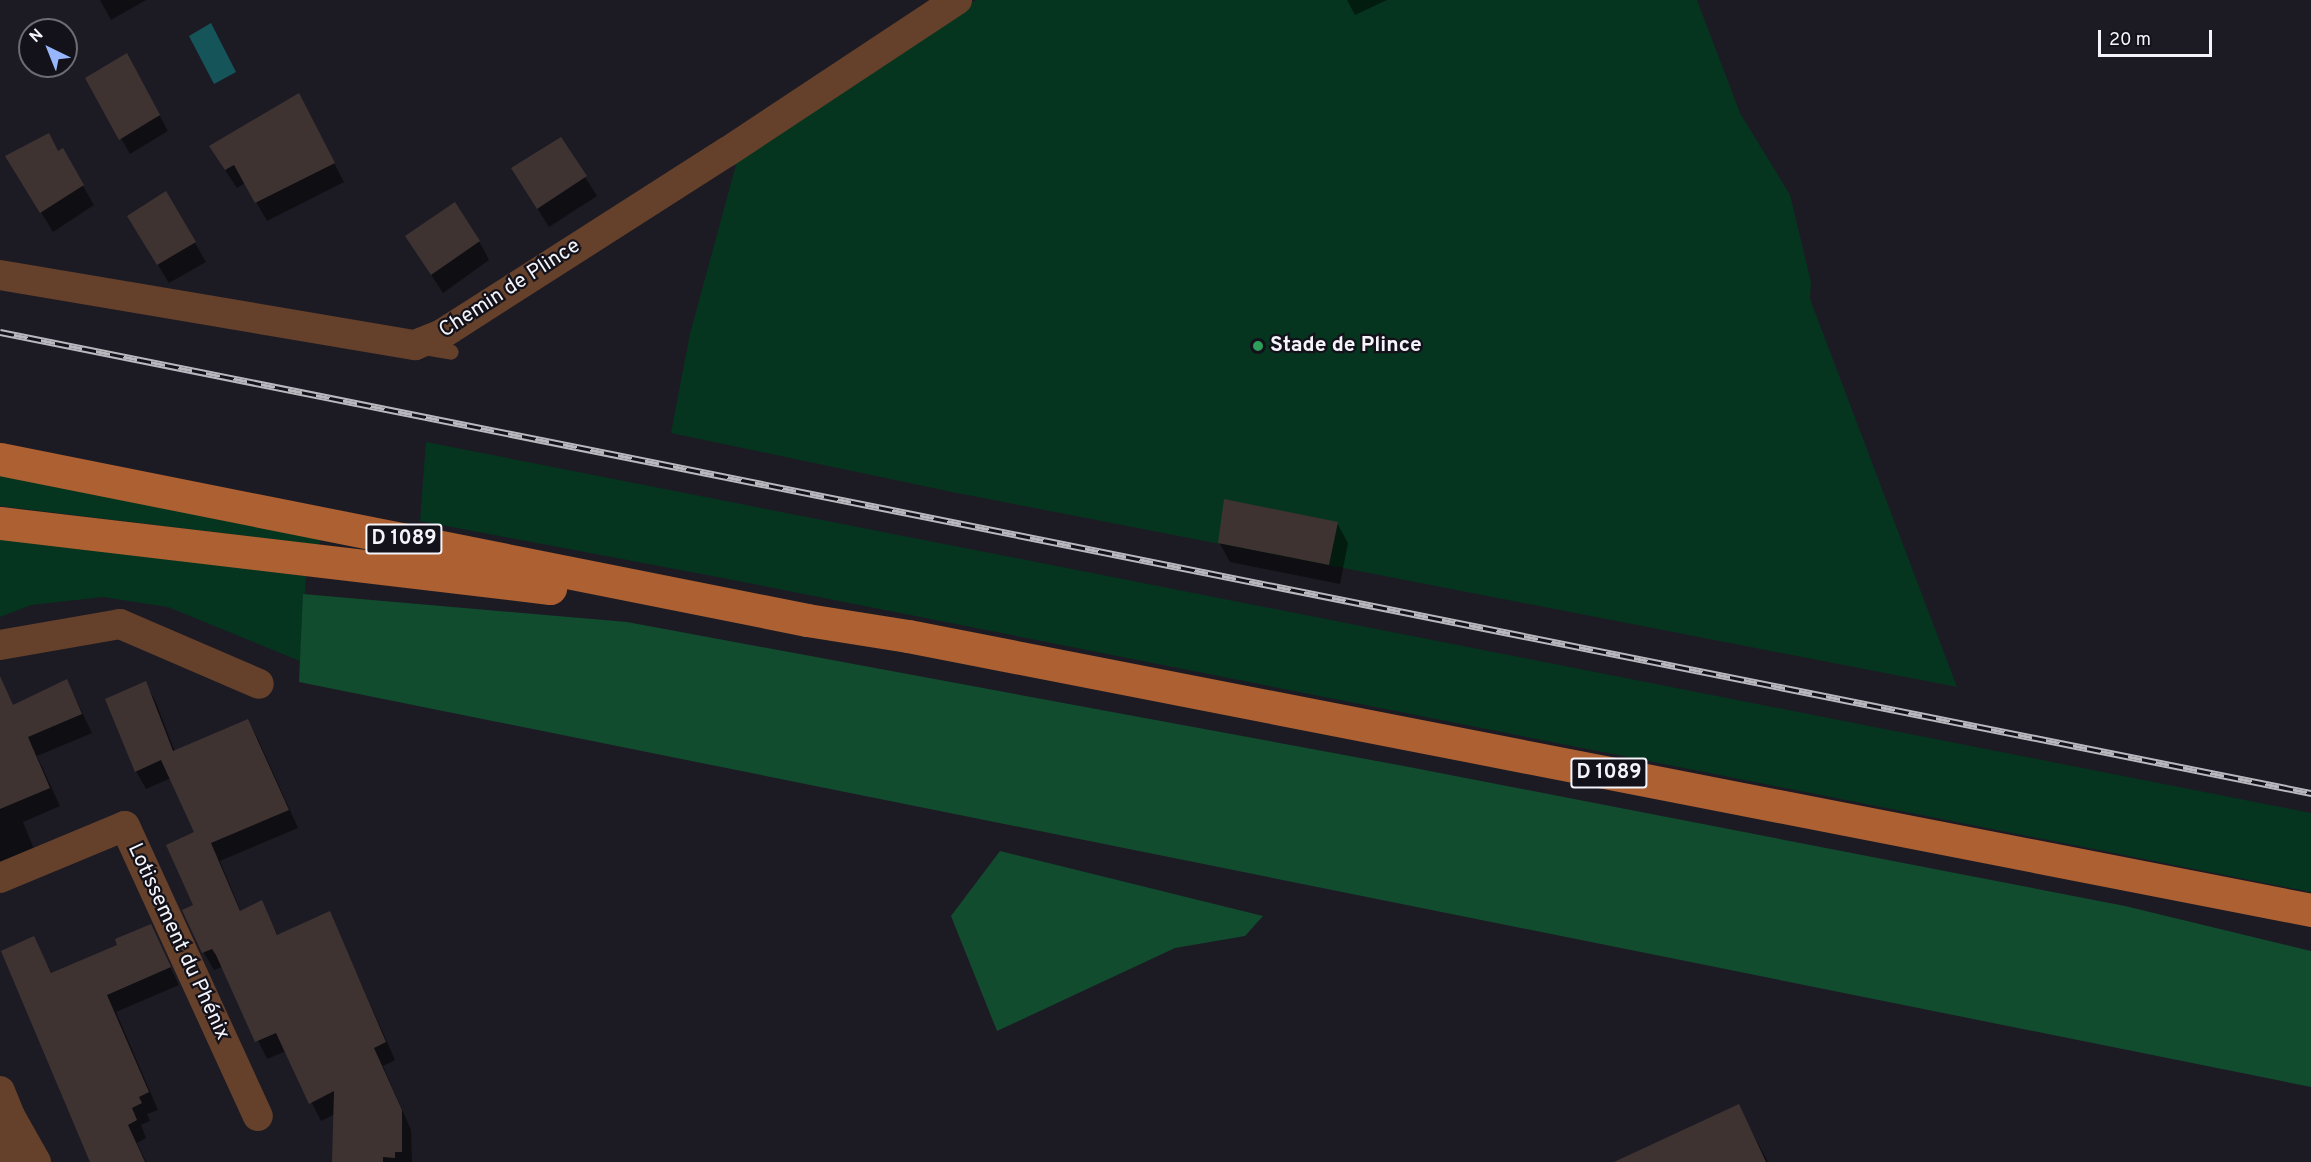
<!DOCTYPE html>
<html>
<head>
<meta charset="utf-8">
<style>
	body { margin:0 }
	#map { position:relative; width:2311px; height:1162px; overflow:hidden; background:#1c1b24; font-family:Overpass,sans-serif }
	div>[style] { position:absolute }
	.green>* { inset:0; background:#05351e }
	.forest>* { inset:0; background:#124c2e }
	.water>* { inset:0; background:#15555a }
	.shadow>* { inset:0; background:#0007 }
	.building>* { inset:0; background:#3f3332 }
	.lane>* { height:15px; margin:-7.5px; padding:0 7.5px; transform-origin:7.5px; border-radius:7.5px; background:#65402a }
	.street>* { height:30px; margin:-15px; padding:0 15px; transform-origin:15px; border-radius:15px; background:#65402a }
	.primary>* { height:33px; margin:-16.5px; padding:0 16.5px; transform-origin:16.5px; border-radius:16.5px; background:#ad6031 }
	.rail>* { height:7px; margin-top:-3.5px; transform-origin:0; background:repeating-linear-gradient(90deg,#13121b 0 14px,#b9b8bf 0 28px); box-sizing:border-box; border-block:2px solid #b9b8bf }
	.dots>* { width:16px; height:16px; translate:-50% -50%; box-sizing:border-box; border:3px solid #13121b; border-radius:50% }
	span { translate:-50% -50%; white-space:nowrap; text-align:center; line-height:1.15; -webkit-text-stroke:4.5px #13121b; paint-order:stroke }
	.shield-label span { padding:2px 4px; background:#13121b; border:2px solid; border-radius:4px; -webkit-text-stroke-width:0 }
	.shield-label { font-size:20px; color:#f4f4fa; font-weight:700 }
	.street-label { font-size:21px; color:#f4f4fa }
	.poi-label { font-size:21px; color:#f4f4fa; font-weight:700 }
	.left { translate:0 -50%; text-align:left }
	.north { position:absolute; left:18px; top:18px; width:60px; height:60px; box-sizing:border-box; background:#13121b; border:2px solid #6d6c74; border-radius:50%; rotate:317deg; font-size:16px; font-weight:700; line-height:24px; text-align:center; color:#f4f4fa }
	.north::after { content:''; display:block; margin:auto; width:21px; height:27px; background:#97b6fd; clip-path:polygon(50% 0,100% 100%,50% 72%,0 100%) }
	.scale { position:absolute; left:2098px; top:30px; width:114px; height:27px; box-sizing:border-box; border:3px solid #f4f4fa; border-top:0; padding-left:8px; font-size:18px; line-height:21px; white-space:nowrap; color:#f4f4fa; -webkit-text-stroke:4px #13121b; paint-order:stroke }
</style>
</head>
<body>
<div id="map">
	<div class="green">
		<i style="clip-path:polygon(976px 0,1697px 0,1740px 113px,1790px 195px,1811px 282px,1810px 299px,1957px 687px,957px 493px,671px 433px,690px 334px,737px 161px)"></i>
		<i style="clip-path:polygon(426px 442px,2311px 813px,2311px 892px,723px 578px,420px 521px)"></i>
		<i style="clip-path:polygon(0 476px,62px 485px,323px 534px,319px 545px,0 506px)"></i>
		<i style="clip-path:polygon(0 538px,306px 576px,300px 661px,168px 607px,103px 597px,31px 605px,0 617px)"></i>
	</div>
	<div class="forest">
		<i style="clip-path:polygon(303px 594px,627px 622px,1409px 767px,2125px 906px,2311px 951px,2311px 1087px,299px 682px)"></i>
		<i style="clip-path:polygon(1000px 851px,1263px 916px,1245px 936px,1175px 948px,997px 1031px,951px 916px)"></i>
	</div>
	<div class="water">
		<i style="clip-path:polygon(211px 23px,236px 72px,214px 84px,189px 36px)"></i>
	</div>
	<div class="shadow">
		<i style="clip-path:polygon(100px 0,146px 0,111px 20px)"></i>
		<i style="clip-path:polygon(1347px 0,1387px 0,1355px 15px)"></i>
		<i style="clip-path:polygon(135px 71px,168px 131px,130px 154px,87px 78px)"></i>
		<i style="clip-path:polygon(308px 113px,344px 182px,267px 221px,245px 183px,237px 188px,221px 164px)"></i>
		<i style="clip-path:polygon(561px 139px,597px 196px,549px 227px,524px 187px)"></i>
		<i style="clip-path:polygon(62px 150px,94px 205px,53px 232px,19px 176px)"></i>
		<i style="clip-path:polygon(166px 193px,206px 262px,169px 283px,140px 236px)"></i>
		<i style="clip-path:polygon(479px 241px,489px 260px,443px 293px,418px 255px)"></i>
		<i style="clip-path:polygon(1337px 523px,1348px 543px,1340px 584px,1230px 562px,1219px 542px)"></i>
		<i style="clip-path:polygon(67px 681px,92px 733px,37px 756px,60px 806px,23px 822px,34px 849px,0 863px,0 697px,10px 708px)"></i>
		<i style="clip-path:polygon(145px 683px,155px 700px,175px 752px,248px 721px,258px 739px,298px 828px,220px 861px,241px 912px,261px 902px,278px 936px,330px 913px,395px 1060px,383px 1066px,411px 1130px,412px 1162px,334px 1162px,335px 1114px,321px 1121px,286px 1051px,267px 1059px,222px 967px,214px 970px,204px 953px,184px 911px,195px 906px,196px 833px,171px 778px,146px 789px,136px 771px)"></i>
		<i style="clip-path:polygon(150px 925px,179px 985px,116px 1012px,158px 1110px,147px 1114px,150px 1121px,141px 1125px,146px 1138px,137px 1143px,146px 1162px,93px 1162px,33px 938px,52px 974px,119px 946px)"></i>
		<i style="clip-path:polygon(1738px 1106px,1768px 1162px,1617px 1162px)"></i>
	</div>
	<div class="building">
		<i style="clip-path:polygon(127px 53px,160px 115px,119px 140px,85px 78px)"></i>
		<i style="clip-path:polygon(299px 93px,335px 163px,255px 203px,234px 165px,225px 170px,209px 146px)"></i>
		<i style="clip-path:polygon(49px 133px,58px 151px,63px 148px,84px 185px,40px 213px,5px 156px)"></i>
		<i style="clip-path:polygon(561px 137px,587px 176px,537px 209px,511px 168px)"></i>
		<i style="clip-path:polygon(166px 191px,196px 242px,157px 265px,127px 216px)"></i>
		<i style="clip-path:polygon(455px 202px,480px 241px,431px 275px,405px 236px)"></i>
		<i style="clip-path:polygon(1224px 499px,1338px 522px,1329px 565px,1218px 543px)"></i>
		<i style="clip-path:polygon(0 676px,13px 705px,67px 679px,82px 714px,28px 737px,50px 788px,0 809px)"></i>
		<i style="clip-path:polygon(146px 681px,173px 751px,248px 719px,289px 810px,211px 843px,240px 911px,262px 900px,277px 935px,330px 911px,386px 1042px,374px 1048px,402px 1110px,402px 1152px,395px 1152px,395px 1158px,383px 1157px,383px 1162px,332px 1162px,334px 1091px,309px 1104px,276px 1033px,255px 1042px,216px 955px,212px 949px,202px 953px,182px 910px,193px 905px,166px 845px,194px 832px,161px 760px,135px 772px,105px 699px)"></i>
		<i style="clip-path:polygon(151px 924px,171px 967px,107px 995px,149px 1092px,139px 1097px,142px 1103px,132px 1108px,137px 1120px,128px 1125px,145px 1162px,90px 1162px,1px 951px,34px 936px,51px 973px,117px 945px,115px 939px)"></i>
		<i style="clip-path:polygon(1739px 1104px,1766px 1162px,1614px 1162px)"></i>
	</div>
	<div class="lane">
		<i style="left:424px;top:347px;width:27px;rotate:10deg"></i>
	</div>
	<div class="street">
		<i style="left:0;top:275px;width:421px;rotate:9.6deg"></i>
		<i style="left:415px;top:345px;width:29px;rotate:-22deg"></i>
		<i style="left:442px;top:334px;width:338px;rotate:-32.6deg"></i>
		<i style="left:727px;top:152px;width:276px;rotate:-33.5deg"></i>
		<i style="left:0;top:645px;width:122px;rotate:-9.9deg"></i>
		<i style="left:120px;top:624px;width:151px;rotate:23.3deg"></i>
		<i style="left:0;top:878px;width:135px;rotate:-22.6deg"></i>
		<i style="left:125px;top:826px;width:319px;rotate:65.4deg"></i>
		<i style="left:0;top:1091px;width:27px;rotate:68deg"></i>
		<i style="left:10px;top:1116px;width:53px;rotate:60.5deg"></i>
		<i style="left:5px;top:1162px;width:46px;rotate:-83.8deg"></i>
	</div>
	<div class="primary">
		<i style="left:0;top:459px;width:823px;rotate:11.28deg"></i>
		<i style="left:807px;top:620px;width:102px;rotate:9deg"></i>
		<i style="left:908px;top:636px;width:1430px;rotate:11.05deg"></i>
		<i style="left:0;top:523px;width:554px;rotate:6.74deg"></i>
	</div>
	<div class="rail">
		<i style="left:0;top:332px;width:2357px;rotate:11.28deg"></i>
	</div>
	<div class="dots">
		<i style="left:1258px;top:346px;background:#2e9e5b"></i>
	</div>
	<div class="shield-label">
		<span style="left:404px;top:539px">D 1089</span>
		<span style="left:1609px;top:773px">D 1089</span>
	</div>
	<div class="street-label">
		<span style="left:510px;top:289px;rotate:-33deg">Chemin de Plince</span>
		<span style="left:178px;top:942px;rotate:65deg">Lotissement du Phénix</span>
	</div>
	<div class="poi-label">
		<span class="left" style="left:1270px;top:346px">Stade de Plince</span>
	</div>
	<div class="north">N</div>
	<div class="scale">20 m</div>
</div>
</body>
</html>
